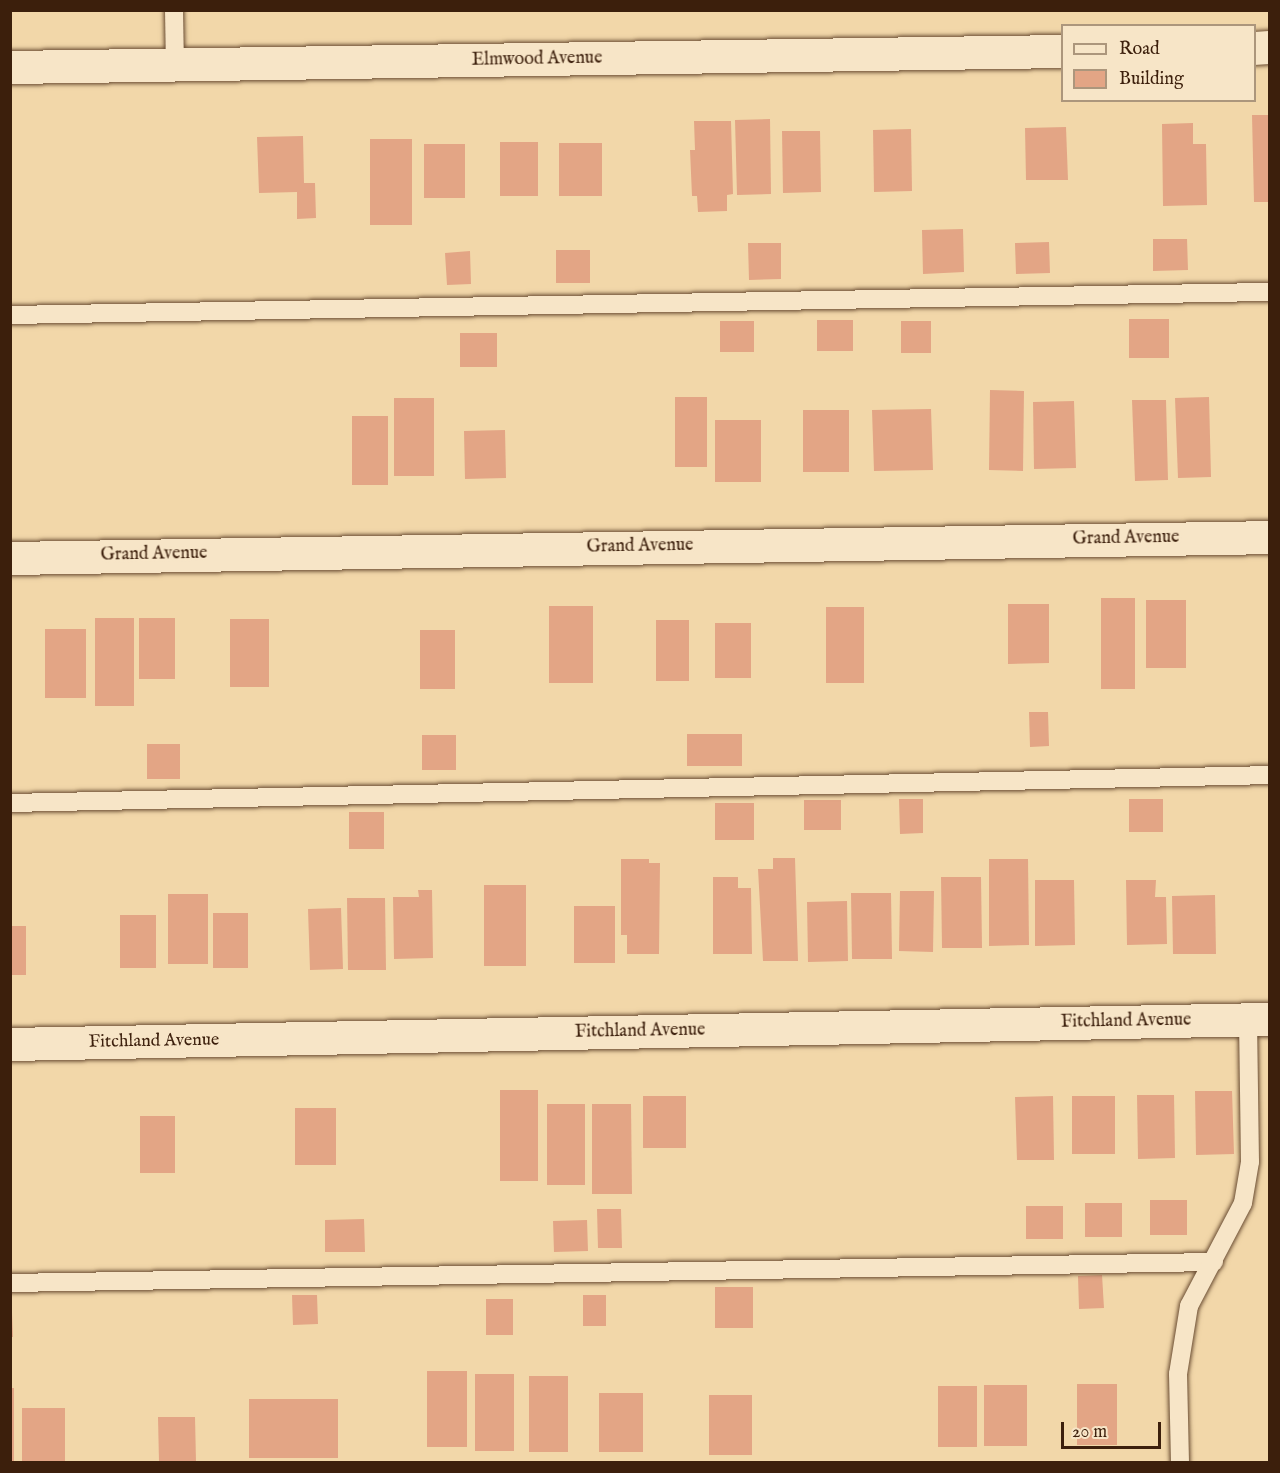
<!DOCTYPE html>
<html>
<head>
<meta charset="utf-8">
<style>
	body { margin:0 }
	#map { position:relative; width:1280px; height:1473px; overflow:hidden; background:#f2d7a9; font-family:"IM FELL English",serif }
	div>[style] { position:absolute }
	.building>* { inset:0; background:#e3a585 }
	.roads { filter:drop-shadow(0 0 2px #6a4d33) drop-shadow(0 0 2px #6a4d33) }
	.service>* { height:18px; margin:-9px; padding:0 9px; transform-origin:9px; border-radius:9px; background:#f7e5c7 }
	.minor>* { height:33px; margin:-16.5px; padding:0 16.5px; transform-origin:16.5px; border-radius:16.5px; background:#f7e5c7 }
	span { translate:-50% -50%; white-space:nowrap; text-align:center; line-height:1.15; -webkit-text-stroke:5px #f7e5c7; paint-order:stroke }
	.street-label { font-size:18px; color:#3c1f0c }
	.frame { position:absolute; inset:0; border:12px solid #3c1f0c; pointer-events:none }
	.legend { position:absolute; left:1061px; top:24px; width:195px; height:78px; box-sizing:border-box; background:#f7e5c7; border:2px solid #ac967c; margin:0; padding:8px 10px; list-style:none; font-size:18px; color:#3c1f0c }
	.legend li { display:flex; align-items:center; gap:12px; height:30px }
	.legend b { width:30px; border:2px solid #ac967c }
	.scale { position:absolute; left:1061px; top:1422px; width:100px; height:27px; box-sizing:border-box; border:3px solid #3c1f0c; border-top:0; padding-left:8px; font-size:18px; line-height:21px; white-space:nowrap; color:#3c1f0c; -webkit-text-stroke:4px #f7e5c7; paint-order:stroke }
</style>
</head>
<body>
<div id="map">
	<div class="building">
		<i style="clip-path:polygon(1252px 115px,1270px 115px,1270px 202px,1254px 202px)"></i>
		<i style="clip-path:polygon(770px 119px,771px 194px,737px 195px,735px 120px)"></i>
		<i style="clip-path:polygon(694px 121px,731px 121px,733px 194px,727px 195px,727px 211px,698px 212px,697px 196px,692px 196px,690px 150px,695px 150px)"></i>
		<i style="clip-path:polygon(1193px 123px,1193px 144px,1206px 144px,1207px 205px,1163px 206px,1162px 124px)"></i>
		<i style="clip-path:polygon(1066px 127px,1068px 180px,1026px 180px,1025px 128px)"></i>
		<i style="clip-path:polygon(911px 129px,912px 191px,874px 192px,873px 130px)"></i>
		<i style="clip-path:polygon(782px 131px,820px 131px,821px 192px,783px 193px)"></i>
		<i style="clip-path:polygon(303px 136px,304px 183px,315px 183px,316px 218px,297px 219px,297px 192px,259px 193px,257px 137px)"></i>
		<i style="clip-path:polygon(370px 139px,412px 139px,412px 225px,370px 225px)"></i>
		<i style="clip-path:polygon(500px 142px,538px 142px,538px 196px,500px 196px)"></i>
		<i style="clip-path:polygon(559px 143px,602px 143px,602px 196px,559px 196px)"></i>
		<i style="clip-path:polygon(424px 144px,465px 144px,465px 198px,424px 198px)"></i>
		<i style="clip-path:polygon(963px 229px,964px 272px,923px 274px,922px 230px)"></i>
		<i style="clip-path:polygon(1153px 239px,1187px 239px,1188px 270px,1153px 271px)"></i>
		<i style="clip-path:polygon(1049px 242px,1050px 273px,1016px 274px,1015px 243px)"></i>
		<i style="clip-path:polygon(748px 243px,781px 243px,781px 279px,749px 280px)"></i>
		<i style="clip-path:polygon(556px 250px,590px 250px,590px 283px,556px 283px)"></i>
		<i style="clip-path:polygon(470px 251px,471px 284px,447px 285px,445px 253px)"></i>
		<i style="clip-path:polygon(1129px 319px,1169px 319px,1169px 358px,1129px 358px)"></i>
		<i style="clip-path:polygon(817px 320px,853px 320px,853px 351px,817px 351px)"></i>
		<i style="clip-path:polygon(720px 321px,754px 321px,754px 352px,720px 352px)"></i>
		<i style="clip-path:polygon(901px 321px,931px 321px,931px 353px,901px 353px)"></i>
		<i style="clip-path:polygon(460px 333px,497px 333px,497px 367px,460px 367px)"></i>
		<i style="clip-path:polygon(990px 390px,1024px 391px,1023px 471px,989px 470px)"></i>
		<i style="clip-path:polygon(675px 397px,707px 397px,707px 467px,675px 467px)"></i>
		<i style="clip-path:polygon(1209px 397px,1211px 477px,1178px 478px,1175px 398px)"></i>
		<i style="clip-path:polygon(394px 398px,434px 398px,434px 476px,394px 476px)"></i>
		<i style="clip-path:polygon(1132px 400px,1166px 400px,1168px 480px,1135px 481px)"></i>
		<i style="clip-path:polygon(1074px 401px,1076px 468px,1034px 469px,1033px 402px)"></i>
		<i style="clip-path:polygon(931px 409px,933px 470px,874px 471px,872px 410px)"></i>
		<i style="clip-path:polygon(803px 410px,849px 410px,849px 472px,803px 472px)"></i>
		<i style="clip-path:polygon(352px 416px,388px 416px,388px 485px,352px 485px)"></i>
		<i style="clip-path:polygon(715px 420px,761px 420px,761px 482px,715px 482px)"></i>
		<i style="clip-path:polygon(505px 430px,506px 478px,465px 479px,464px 431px)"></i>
		<i style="clip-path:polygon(1101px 598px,1135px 598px,1135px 689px,1101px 689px)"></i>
		<i style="clip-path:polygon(1146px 600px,1186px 600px,1186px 668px,1146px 668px)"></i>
		<i style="clip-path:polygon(1008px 604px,1049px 604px,1049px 663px,1008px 664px)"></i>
		<i style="clip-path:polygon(549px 606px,593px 606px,593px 683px,549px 683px)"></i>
		<i style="clip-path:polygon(826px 607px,864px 607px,864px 683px,826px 683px)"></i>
		<i style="clip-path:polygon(95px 618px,134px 618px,134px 706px,95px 706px)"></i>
		<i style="clip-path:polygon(139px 618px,175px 618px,175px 679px,139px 679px)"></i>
		<i style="clip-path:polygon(230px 619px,269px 619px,269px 687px,230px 687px)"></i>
		<i style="clip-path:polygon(656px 620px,689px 620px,689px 681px,656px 681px)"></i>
		<i style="clip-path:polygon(715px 623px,751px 623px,751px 678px,715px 678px)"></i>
		<i style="clip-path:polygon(45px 629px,86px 629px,86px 698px,45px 698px)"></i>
		<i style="clip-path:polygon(420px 630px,455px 630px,455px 689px,420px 689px)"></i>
		<i style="clip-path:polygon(1029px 712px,1048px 712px,1049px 746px,1030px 747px)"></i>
		<i style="clip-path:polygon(687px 734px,742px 734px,742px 766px,687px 766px)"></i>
		<i style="clip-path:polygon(422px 735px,456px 735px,456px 770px,422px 770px)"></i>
		<i style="clip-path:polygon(147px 744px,180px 744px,180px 779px,147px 779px)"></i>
		<i style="clip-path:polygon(899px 799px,923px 799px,923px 833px,900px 834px)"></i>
		<i style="clip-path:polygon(1129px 799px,1163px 799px,1163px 832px,1129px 832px)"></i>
		<i style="clip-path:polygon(804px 800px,841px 800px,841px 830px,804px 830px)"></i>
		<i style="clip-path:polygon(715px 803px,754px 803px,754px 840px,715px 840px)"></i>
		<i style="clip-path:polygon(349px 812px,384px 812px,384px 849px,349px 849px)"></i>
		<i style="clip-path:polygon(773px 858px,795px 858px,798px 961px,763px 961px,758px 869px,773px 869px)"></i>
		<i style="clip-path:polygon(621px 859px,649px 859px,649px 863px,660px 863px,659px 954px,627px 954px,627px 935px,621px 935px)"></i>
		<i style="clip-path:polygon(989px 859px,1028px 859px,1029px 945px,989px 946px)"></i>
		<i style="clip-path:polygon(713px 877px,738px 877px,738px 888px,751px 888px,752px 954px,713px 954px)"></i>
		<i style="clip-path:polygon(941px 877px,981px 877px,982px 948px,942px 948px)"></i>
		<i style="clip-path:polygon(1035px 880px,1074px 880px,1075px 945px,1035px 946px)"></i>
		<i style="clip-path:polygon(1126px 880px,1156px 880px,1155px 897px,1166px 897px,1167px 944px,1127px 945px)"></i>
		<i style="clip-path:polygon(484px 885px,526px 885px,526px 966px,484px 966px)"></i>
		<i style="clip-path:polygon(418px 890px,432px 890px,433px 958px,394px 959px,393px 897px,419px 897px)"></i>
		<i style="clip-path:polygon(900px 891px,934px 891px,933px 952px,899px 951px)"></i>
		<i style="clip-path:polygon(851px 893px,891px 893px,892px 959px,852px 959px)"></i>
		<i style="clip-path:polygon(168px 894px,208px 894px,208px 964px,168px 964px)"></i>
		<i style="clip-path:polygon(1215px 895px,1216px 954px,1173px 954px,1172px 896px)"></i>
		<i style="clip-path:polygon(347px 898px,385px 898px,386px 970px,348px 970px)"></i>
		<i style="clip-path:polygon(847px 901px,848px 961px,808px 962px,807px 902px)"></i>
		<i style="clip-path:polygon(574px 906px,615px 906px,615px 963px,574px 963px)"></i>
		<i style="clip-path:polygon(341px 908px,343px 969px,310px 970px,308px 909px)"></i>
		<i style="clip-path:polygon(213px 913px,248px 913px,248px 968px,213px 968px)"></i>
		<i style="clip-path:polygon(120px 915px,156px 915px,156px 968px,120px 968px)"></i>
		<i style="clip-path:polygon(10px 926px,26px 926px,26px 975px,10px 975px)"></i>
		<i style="clip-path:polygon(500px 1090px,538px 1090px,538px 1181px,500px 1181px)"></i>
		<i style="clip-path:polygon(1195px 1091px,1232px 1091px,1234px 1154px,1196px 1155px)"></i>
		<i style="clip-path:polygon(1137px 1095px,1174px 1095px,1175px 1158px,1138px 1159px)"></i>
		<i style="clip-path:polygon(643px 1096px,686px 1096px,686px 1148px,643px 1148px)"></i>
		<i style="clip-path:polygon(1053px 1096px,1054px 1160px,1017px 1160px,1015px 1097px)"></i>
		<i style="clip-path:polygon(1072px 1096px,1115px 1096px,1115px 1154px,1072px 1154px)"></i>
		<i style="clip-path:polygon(547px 1104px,585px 1104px,585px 1185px,547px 1185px)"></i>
		<i style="clip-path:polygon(592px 1104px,631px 1104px,632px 1194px,592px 1194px)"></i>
		<i style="clip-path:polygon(295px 1108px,336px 1108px,336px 1165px,295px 1165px)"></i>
		<i style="clip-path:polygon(140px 1116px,175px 1116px,175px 1173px,140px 1173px)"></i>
		<i style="clip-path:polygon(1150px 1200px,1187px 1200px,1187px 1235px,1150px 1235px)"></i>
		<i style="clip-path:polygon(1085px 1203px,1122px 1203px,1122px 1237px,1085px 1237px)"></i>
		<i style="clip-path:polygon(1026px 1206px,1063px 1206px,1063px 1239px,1026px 1239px)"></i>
		<i style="clip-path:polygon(597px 1209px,621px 1209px,622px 1248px,598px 1248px)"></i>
		<i style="clip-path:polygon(364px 1219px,365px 1252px,325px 1252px,325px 1220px)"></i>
		<i style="clip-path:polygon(587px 1220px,588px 1251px,554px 1252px,553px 1221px)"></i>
		<i style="clip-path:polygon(1102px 1275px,1104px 1308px,1079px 1309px,1078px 1276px)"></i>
		<i style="clip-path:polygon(715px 1287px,753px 1287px,753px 1328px,715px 1328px)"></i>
		<i style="clip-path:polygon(292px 1295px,317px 1295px,318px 1324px,293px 1325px)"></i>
		<i style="clip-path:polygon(583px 1295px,606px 1295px,606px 1326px,583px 1326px)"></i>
		<i style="clip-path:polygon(486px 1299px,513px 1299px,513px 1335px,486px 1335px)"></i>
		<i style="clip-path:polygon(10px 1313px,12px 1313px,13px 1337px,10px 1337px)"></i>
		<i style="clip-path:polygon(427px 1371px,467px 1371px,467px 1447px,427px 1447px)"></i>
		<i style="clip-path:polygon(475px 1374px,514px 1374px,514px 1451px,475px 1451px)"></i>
		<i style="clip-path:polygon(529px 1376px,568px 1376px,568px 1452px,529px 1452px)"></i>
		<i style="clip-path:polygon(1077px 1384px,1117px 1384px,1117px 1445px,1077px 1445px)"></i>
		<i style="clip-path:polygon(984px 1385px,1027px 1385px,1027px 1446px,984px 1446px)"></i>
		<i style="clip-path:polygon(938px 1386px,977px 1386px,977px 1447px,938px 1447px)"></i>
		<i style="clip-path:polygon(10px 1388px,14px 1388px,14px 1462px,10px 1462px)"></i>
		<i style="clip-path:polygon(599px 1393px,643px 1393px,643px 1452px,599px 1452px)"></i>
		<i style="clip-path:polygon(709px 1395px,752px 1395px,752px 1455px,709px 1455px)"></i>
		<i style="clip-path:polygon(249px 1399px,338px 1399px,338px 1458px,249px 1458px)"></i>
		<i style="clip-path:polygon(22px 1408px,65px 1408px,65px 1462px,22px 1462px)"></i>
		<i style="clip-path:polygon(158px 1417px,195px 1417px,196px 1462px,159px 1462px)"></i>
	</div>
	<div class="roads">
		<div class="service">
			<i style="left:174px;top:10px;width:56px;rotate:89deg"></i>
			<i style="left:10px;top:315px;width:1260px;rotate:-1.05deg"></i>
			<i style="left:10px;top:803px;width:1260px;rotate:-1.27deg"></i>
			<i style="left:10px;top:1283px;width:1204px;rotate:-1deg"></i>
			<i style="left:1180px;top:1462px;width:88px;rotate:-91.3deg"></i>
			<i style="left:1178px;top:1374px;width:69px;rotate:-80.8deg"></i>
			<i style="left:1189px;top:1306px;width:116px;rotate:-62.3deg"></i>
			<i style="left:1243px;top:1203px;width:42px;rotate:-80.3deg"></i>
			<i style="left:1250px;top:1162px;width:143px;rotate:-90.8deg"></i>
		</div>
		<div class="minor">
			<i style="left:1254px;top:48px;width:16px;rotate:-4deg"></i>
			<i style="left:10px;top:67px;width:1052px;rotate:-0.87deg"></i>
			<i style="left:10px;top:558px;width:1260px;rotate:-0.95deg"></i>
			<i style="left:10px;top:1044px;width:1260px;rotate:-1.14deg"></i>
		</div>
	</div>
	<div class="street-label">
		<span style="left:537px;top:60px;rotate:-1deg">Elmwood Avenue</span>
		<span style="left:1126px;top:539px;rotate:-1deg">Grand Avenue</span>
		<span style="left:640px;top:547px;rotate:-1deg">Grand Avenue</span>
		<span style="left:154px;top:555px;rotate:-1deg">Grand Avenue</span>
		<span style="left:1126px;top:1022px;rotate:-1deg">Fitchland Avenue</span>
		<span style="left:640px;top:1032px;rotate:-1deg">Fitchland Avenue</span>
		<span style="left:154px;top:1042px;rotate:-1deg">Fitchland Avenue</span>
	</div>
	<div class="frame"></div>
	<ul class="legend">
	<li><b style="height:8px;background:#f7e5c7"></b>Road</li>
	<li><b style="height:16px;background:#e3a585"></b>Building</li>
	</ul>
	<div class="scale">20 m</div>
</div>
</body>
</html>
